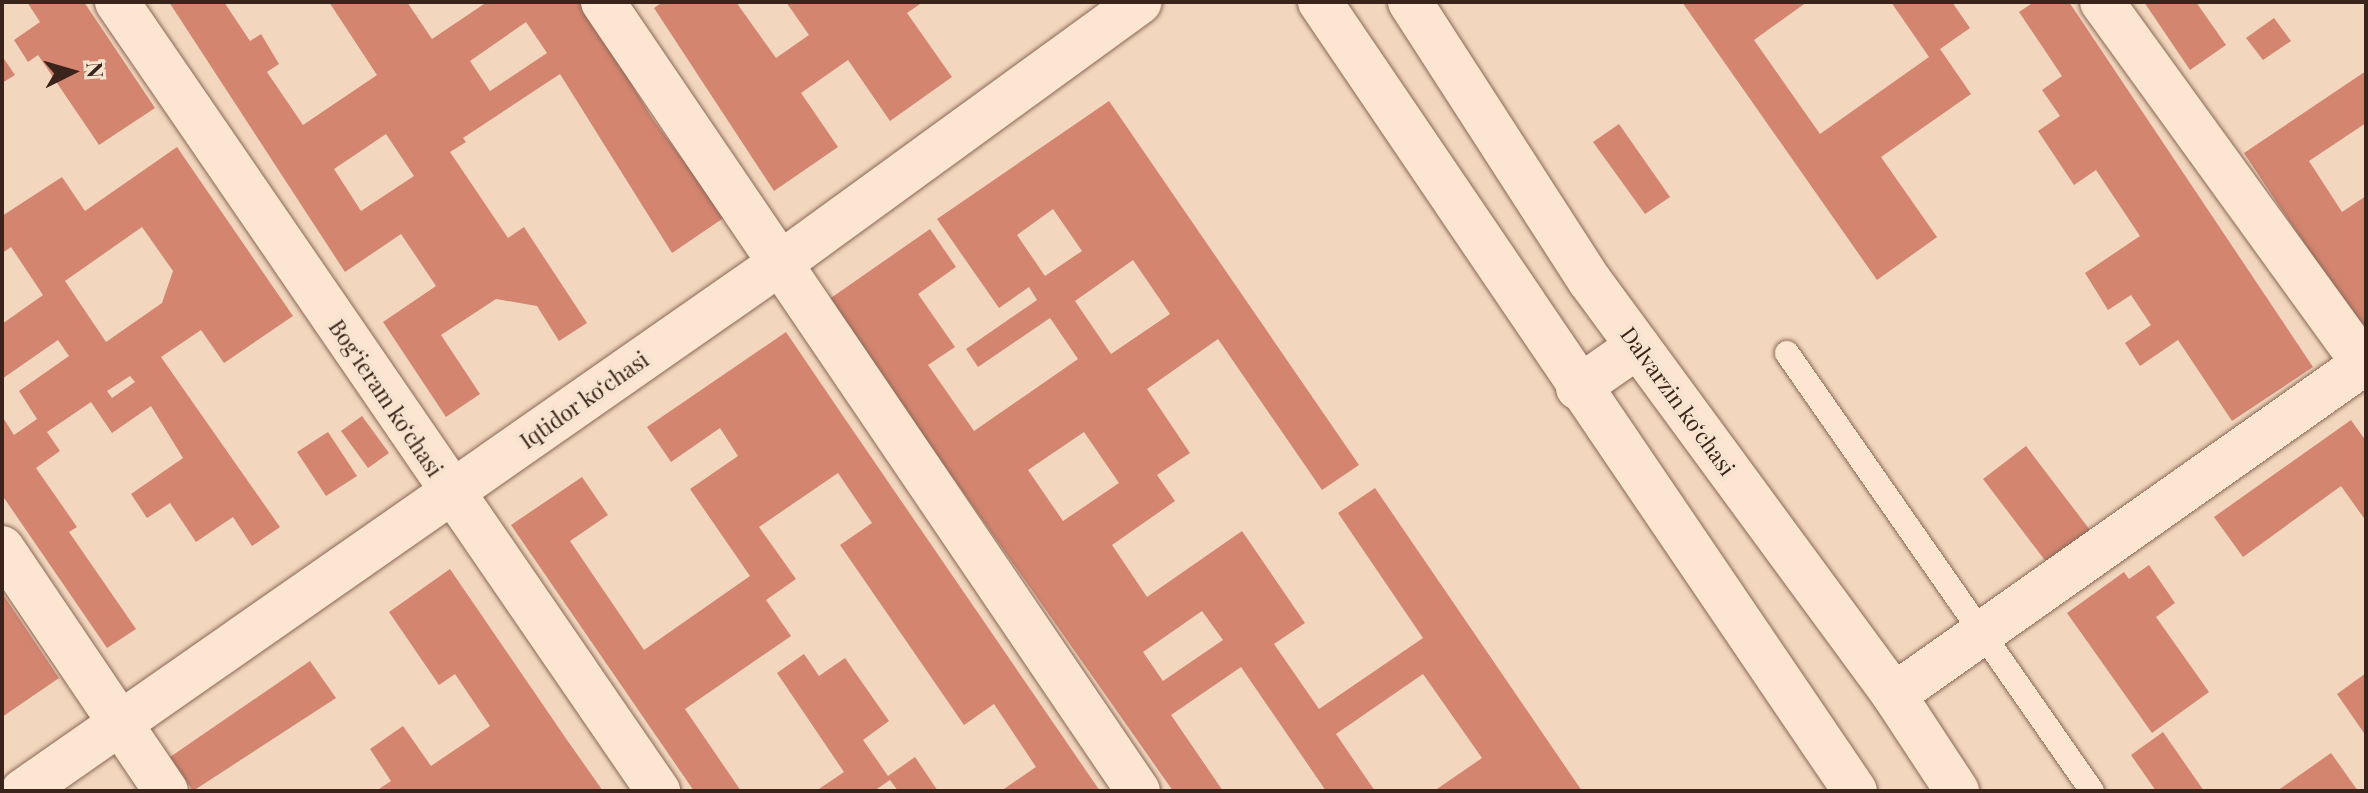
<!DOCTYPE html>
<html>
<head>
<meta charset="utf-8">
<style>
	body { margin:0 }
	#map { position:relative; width:2368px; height:793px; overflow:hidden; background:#f2d7be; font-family:"Playfair Display",serif }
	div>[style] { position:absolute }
	.building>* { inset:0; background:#d38570 }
	.roads { filter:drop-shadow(0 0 2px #8b6755) drop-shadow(0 0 2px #8b6755) }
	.lane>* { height:24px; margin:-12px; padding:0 12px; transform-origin:12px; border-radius:12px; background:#fce6d1 }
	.street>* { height:44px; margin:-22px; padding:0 22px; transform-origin:22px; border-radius:22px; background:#fce6d1 }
	.secondary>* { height:44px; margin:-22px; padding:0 22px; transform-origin:22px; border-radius:22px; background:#fce6d1 }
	span { translate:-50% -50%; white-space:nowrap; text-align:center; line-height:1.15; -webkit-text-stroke:8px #f8e3ce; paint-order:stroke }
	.street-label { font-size:22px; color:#39231b }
	.frame { position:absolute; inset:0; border:4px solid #39231b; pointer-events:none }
	.north { position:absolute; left:32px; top:32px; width:80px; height:80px; -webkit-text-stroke:6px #f8e3ce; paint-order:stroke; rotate:85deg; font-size:22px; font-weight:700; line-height:32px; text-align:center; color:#39231b }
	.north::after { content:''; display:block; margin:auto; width:28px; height:36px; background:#39231b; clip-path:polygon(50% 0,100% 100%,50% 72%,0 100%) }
</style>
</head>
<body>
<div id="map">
	<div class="building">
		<i style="clip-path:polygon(27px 2px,84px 2px,155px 108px,99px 145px,38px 55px,28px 62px,14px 40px,40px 22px)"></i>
		<i style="clip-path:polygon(evenodd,169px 2px,224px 2px,250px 41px,261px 34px,279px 64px,267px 72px,303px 125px,377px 75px,329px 2px,407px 2px,432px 39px,487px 2px,582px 2px,652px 118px,725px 217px,672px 253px,560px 74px,463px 138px,466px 142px,450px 152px,508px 238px,524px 227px,587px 323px,559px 341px,537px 306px,496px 299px,441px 335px,480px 394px,446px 417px,383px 322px,436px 286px,401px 234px,345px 272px,169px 2px,526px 22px,547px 53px,490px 91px,470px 61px,526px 22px,169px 2px,386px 134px,414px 176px,361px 211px,334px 169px,386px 134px)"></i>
		<i style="clip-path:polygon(663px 2px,736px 2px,776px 58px,809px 35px,786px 2px,923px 2px,907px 13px,952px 77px,890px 121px,848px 60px,801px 93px,838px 147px,774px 191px,654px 8px)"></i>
		<i style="clip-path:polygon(1682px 2px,1807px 2px,1754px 40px,1820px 134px,1929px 57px,1891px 2px,1952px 2px,1970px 28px,1940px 49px,1971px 94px,1881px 157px,1937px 237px,1877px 280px)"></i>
		<i style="clip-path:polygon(2034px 2px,2069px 2px,2313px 367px,2232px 421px,2178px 340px,2140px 366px,2125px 343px,2151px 325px,2131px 295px,2108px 310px,2085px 273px,2140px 236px,2096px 170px,2074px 185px,2038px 131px,2060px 116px,2042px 90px,2062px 76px,2019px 12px)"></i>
		<i style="clip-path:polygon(2144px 2px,2196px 2px,2226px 45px,2190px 70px)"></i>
		<i style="clip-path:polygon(2274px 18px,2291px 41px,2263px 60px,2246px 38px)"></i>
		<i style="clip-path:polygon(2px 56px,15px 75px,2px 83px)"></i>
		<i style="clip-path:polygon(2366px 71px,2366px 123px,2309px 161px,2342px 212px,2366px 196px,2366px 336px,2244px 153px)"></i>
		<i style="clip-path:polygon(evenodd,1109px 101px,1359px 465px,1322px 490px,1218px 339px,1147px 389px,1190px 453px,1157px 475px,1175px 501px,1112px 545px,1147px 597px,1242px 531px,1305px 623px,1274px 644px,1319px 709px,1423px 638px,1338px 513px,1375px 488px,1582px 791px,1434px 791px,1482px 758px,1423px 674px,1336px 734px,1375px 791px,1326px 791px,1241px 667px,1171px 715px,1223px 791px,1173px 791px,828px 300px,930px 229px,956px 267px,918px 294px,955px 347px,928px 365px,974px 431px,1078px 359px,1050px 318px,978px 367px,966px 349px,1037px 300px,1029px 287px,999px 308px,937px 219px,1109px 101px,1053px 209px,1082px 251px,1045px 276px,1017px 235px,1053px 209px,1109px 101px,1133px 260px,1170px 314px,1111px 354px,1075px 301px,1133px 260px,1109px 101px,1084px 432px,1119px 483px,1063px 521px,1028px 470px,1084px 432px,1109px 101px,1202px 611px,1223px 640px,1163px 681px,1143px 652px,1202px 611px)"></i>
		<i style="clip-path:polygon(1619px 124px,1670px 197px,1645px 214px,1593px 142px)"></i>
		<i style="clip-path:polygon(evenodd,177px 147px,293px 316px,224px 363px,201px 330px,161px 357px,280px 527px,252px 546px,233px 517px,196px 542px,170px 503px,147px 518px,131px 494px,183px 458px,151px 406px,112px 433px,91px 402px,47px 432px,60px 451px,36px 468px,77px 527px,69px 532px,136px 629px,107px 648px,2px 495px,2px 416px,14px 435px,37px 419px,19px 391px,69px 356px,58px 340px,2px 379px,2px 324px,43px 295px,11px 247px,2px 253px,2px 216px,62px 177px,85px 211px,177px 147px,142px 227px,173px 271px,162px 303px,106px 342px,65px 281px,142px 227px,177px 147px,130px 376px,135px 382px,112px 398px,107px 391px,130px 376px)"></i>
		<i style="clip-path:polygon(786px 332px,843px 416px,1100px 791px,1001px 791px,1036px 767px,994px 704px,964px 725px,840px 545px,872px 523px,838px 473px,759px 527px,796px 579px,766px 600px,791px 636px,685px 709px,741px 791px,694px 791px,511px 525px,582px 477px,608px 515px,570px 541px,644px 650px,750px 576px,690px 489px,738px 456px,720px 428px,671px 462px,647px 427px)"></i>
		<i style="clip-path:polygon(362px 416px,389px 453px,368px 468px,341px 431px)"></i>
		<i style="clip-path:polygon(2351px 420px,2366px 441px,2366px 521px,2341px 486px,2243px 557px,2214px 517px)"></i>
		<i style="clip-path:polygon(328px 432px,357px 476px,326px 496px,297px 452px)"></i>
		<i style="clip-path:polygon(2026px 446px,2090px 530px,2047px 563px,1983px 479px)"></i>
		<i style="clip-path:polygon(2149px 565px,2175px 603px,2156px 617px,2209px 692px,2152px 733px,2067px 613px,2124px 572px,2129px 579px)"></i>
		<i style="clip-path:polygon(450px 569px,567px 740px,603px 791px,376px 791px,391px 781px,370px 749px,403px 726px,431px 766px,490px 726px,455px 674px,439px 685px,389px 612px)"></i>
		<i style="clip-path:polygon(2px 593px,59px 678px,2px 717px)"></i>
		<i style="clip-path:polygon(804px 654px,819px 676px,845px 658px,889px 721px,863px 740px,888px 776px,915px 757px,938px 791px,898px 791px,890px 780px,874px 791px,816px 791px,844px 772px,777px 673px)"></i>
		<i style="clip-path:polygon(310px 661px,336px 698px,193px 791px,170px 757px)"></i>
		<i style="clip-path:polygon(2366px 673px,2366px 736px,2337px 694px)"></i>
		<i style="clip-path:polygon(2163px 732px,2204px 791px,2156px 791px,2131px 755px)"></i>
		<i style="clip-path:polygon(2331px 753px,2358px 791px,2277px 791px)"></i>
	</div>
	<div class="roads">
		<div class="lane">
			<i style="left:1787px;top:353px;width:534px;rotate:55.15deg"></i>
		</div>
		<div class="street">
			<i style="left:117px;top:2px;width:957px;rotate:55.56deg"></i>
			<i style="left:603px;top:2px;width:953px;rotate:55.86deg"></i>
			<i style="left:2102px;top:2px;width:450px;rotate:54.1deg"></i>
			<i style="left:2px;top:548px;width:293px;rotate:56deg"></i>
			<i style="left:1894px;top:695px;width:578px;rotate:-35.2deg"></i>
		</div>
		<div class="secondary">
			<i style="left:1320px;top:2px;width:953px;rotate:55.86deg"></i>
			<i style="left:1410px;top:2px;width:332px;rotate:57.2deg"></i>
			<i style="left:1590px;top:281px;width:514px;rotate:53.71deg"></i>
			<i style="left:1894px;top:695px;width:115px;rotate:56.7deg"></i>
			<i style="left:1578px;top:388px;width:73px;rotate:-35deg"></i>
			<i style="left:23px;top:791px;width:925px;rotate:-34.88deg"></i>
			<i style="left:782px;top:262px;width:442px;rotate:-36deg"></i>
		</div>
	</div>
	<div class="street-label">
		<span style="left:386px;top:398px;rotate:56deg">Bogʻieram koʻchasi</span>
		<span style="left:584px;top:400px;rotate:-35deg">Iqtidor koʻchasi</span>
		<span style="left:1678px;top:401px;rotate:54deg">Dalvarzin koʻchasi</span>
	</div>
	<div class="frame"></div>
	<div class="north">N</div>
</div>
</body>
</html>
